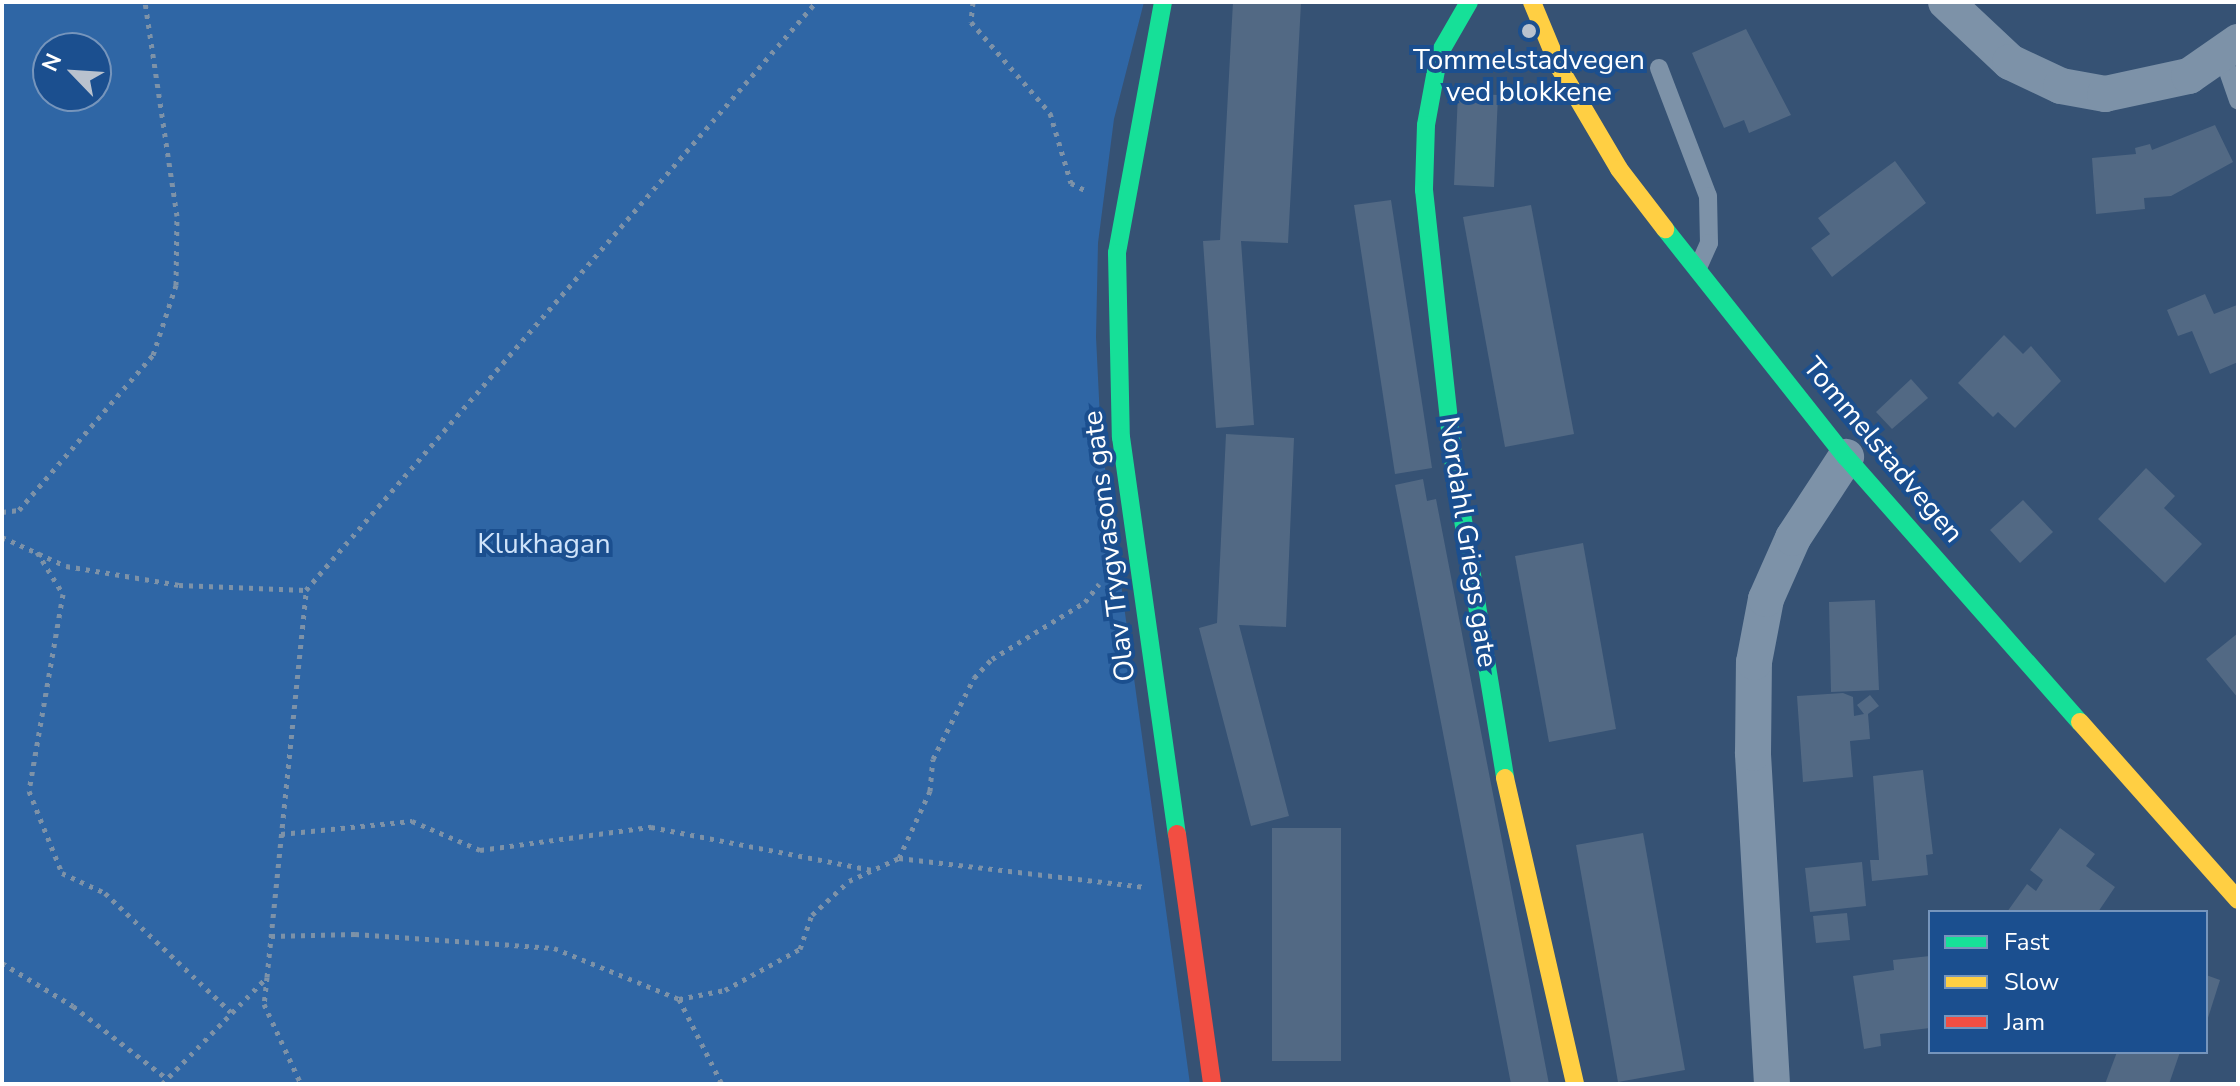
<!DOCTYPE html>
<html>
<head>
<meta charset="utf-8">
<style>
	body { margin:0 }
	#map { position:relative; width:2240px; height:1086px; overflow:hidden; background:#365274; font-family:"Nunito Sans",sans-serif }
	div>[style] { position:absolute }
	.green>* { inset:0; background:#2f66a5 }
	.building>* { inset:0; background:#526984 }
	.path>* { height:5px; margin-top:-2.5px; transform-origin:0; background:repeating-linear-gradient(90deg,#7d92a8 0 4px,transparent 0 10px) }
	.lane>* { height:18px; margin:-9px; padding:0 9px; transform-origin:9px; border-radius:9px; background:#7d92a8 }
	.street>* { height:36px; margin:-18px; padding:0 18px; transform-origin:18px; border-radius:18px; background:#7d92a8 }
	.fast>* { height:18px; margin:-9px; padding:0 9px; transform-origin:9px; border-radius:9px; background:#16e098 }
	.slow>* { height:18px; margin:-9px; padding:0 9px; transform-origin:9px; border-radius:9px; background:#ffcf43 }
	.jam>* { height:18px; margin:-9px; padding:0 9px; transform-origin:9px; border-radius:9px; background:#f24e42 }
	.dots>* { width:22px; height:22px; translate:-50% -50%; box-sizing:border-box; border:4px solid #1b4f8f; border-radius:50% }
	span { translate:-50% -50%; white-space:nowrap; text-align:center; line-height:1.15; -webkit-text-stroke:8px #1b4f8f; paint-order:stroke }
	.poi-label { font-size:28px; color:#fff }
	.street-label { font-size:28px; color:#fff }
	.park-label { font-size:28px; color:#cfe3fa }
	.frame { position:absolute; inset:0; border:4px solid #fff; pointer-events:none }
	.legend { position:absolute; left:1928px; top:910px; width:280px; height:144px; box-sizing:border-box; background:#1b4f8f; border:2px solid #7695bc; margin:0; padding:10px 14px; list-style:none; font-size:24px; color:#fff }
	.legend li { display:flex; align-items:center; gap:16px; height:40px }
	.legend b { width:40px; border:2px solid #7695bc }
	.north { position:absolute; left:32px; top:32px; width:80px; height:80px; box-sizing:border-box; background:#1b4f8f; border:2px solid #7695bc; border-radius:50%; rotate:295deg; font-size:22px; font-weight:700; line-height:32px; text-align:center; color:#fff }
	.north::after { content:''; display:block; margin:auto; width:28px; height:36px; background:#b9c2ce; clip-path:polygon(50% 0,100% 100%,50% 72%,0 100%) }
</style>
</head>
<body>
<div id="map">
	<div class="green">
		<i style="clip-path:polygon(evenodd,2px 2px,1144px 2px,1114px 119px,1098px 243px,1096px 337px,1101px 439px,1190px 1084px,2px 1084px,2px 2px,48px 48px,96px 48px,96px 96px,48px 96px,48px 48px)"></i>
	</div>
	<div class="building">
		<i style="clip-path:polygon(1233px 2px,1301px 3px,1288px 243px,1241px 241px,1254px 425px,1216px 428px,1203px 241px,1220px 240px)"></i>
		<i style="clip-path:polygon(1746px 29px,1791px 115px,1749px 133px,1744px 120px,1724px 128px,1692px 53px)"></i>
		<i style="clip-path:polygon(1458px 93px,1498px 95px,1494px 187px,1454px 185px)"></i>
		<i style="clip-path:polygon(2215px 125px,2233px 162px,2171px 196px,2144px 198px,2145px 209px,2096px 214px,2092px 158px,2136px 154px,2135px 148px,2150px 144px,2152px 150px)"></i>
		<i style="clip-path:polygon(1895px 161px,1926px 203px,1832px 277px,1811px 248px,1830px 234px,1818px 218px)"></i>
		<i style="clip-path:polygon(1391px 200px,1432px 468px,1395px 474px,1354px 205px)"></i>
		<i style="clip-path:polygon(1531px 205px,1574px 434px,1505px 447px,1463px 217px)"></i>
		<i style="clip-path:polygon(2205px 294px,2214px 314px,2237px 305px,2238px 298px,2238px 362px,2210px 374px,2192px 331px,2178px 336px,2167px 310px)"></i>
		<i style="clip-path:polygon(2004px 335px,2023px 354px,2031px 346px,2061px 381px,2015px 428px,1998px 412px,1993px 417px,1958px 383px)"></i>
		<i style="clip-path:polygon(1911px 379px,1928px 398px,1892px 429px,1876px 412px)"></i>
		<i style="clip-path:polygon(1226px 434px,1294px 438px,1286px 627px,1239px 625px,1289px 816px,1251px 826px,1199px 628px,1217px 623px)"></i>
		<i style="clip-path:polygon(2146px 468px,2175px 496px,2164px 508px,2202px 544px,2165px 583px,2098px 519px)"></i>
		<i style="clip-path:polygon(1423px 479px,1427px 501px,1436px 499px,1549px 1084px,1511px 1084px,1395px 485px)"></i>
		<i style="clip-path:polygon(2023px 500px,2053px 532px,2020px 563px,1990px 530px)"></i>
		<i style="clip-path:polygon(1583px 543px,1616px 729px,1549px 742px,1515px 556px)"></i>
		<i style="clip-path:polygon(1875px 600px,1879px 690px,1831px 692px,1829px 602px)"></i>
		<i style="clip-path:polygon(2238px 633px,2238px 698px,2206px 659px)"></i>
		<i style="clip-path:polygon(1843px 693px,1853px 697px,1854px 716px,1864px 714px,1857px 705px,1870px 695px,1879px 706px,1868px 714px,1870px 739px,1850px 741px,1853px 777px,1803px 782px,1797px 696px)"></i>
		<i style="clip-path:polygon(1923px 770px,1933px 854px,1926px 855px,1928px 875px,1872px 881px,1870px 860px,1879px 860px,1873px 776px)"></i>
		<i style="clip-path:polygon(1272px 828px,1341px 828px,1341px 1061px,1272px 1061px)"></i>
		<i style="clip-path:polygon(2060px 828px,2095px 854px,2086px 866px,2115px 887px,2098px 912px,2007px 912px,2027px 884px,2036px 891px,2043px 880px,2030px 870px)"></i>
		<i style="clip-path:polygon(1643px 833px,1685px 1070px,1618px 1082px,1576px 845px)"></i>
		<i style="clip-path:polygon(1862px 862px,1866px 906px,1810px 912px,1805px 868px)"></i>
		<i style="clip-path:polygon(1847px 913px,1850px 940px,1816px 943px,1813px 916px)"></i>
		<i style="clip-path:polygon(1930px 956px,1930px 1028px,1880px 1034px,1881px 1046px,1864px 1049px,1853px 976px,1894px 970px,1893px 960px)"></i>
		<i style="clip-path:polygon(2206px 975px,2220px 980px,2207px 1021px,2206px 1021px)"></i>
		<i style="clip-path:polygon(2117px 1052px,2180px 1052px,2169px 1084px,2105px 1084px)"></i>
	</div>
	<div class="path">
		<i style="left:973px;top:2px;width:20px;rotate:96deg"></i>
		<i style="left:971px;top:22px;width:121px;rotate:49deg"></i>
		<i style="left:1050px;top:113px;width:73px;rotate:73.3deg"></i>
		<i style="left:1071px;top:183px;width:18px;rotate:27deg"></i>
		<i style="left:2px;top:512px;width:17px;rotate:-7deg"></i>
		<i style="left:19px;top:510px;width:205px;rotate:-49.2deg"></i>
		<i style="left:153px;top:355px;width:74px;rotate:-71.8deg"></i>
		<i style="left:176px;top:285px;width:69px;rotate:-89.2deg"></i>
		<i style="left:177px;top:216px;width:216px;rotate:-98.5deg"></i>
		<i style="left:2px;top:537px;width:70px;rotate:24.4deg"></i>
		<i style="left:66px;top:566px;width:115px;rotate:9.5deg"></i>
		<i style="left:179px;top:585px;width:127px;rotate:2.3deg"></i>
		<i style="left:37px;top:552px;width:49px;rotate:58.2deg"></i>
		<i style="left:63px;top:594px;width:200px;rotate:99.8deg"></i>
		<i style="left:29px;top:791px;width:88px;rotate:68.1deg"></i>
		<i style="left:62px;top:873px;width:47px;rotate:24.9deg"></i>
		<i style="left:105px;top:893px;width:173px;rotate:43.4deg"></i>
		<i style="left:281px;top:834px;width:132px;rotate:-5.7deg"></i>
		<i style="left:412px;top:821px;width:74px;rotate:23.1deg"></i>
		<i style="left:480px;top:850px;width:173px;rotate:-7.7deg"></i>
		<i style="left:651px;top:827px;width:225px;rotate:11deg"></i>
		<i style="left:899px;top:858px;width:74px;rotate:-65.2deg"></i>
		<i style="left:930px;top:791px;width:32px;rotate:-85deg"></i>
		<i style="left:933px;top:759px;width:91px;rotate:-63.2deg"></i>
		<i style="left:974px;top:678px;width:26px;rotate:-47deg"></i>
		<i style="left:992px;top:659px;width:109px;rotate:-31.5deg"></i>
		<i style="left:1085px;top:602px;width:23px;rotate:-52deg"></i>
		<i style="left:271px;top:936px;width:84px;rotate:-1.4deg"></i>
		<i style="left:355px;top:934px;width:199px;rotate:4deg"></i>
		<i style="left:554px;top:948px;width:135px;rotate:22.2deg"></i>
		<i style="left:679px;top:999px;width:47px;rotate:-11.1deg"></i>
		<i style="left:725px;top:990px;width:85px;rotate:-28.7deg"></i>
		<i style="left:800px;top:949px;width:36px;rotate:-71deg"></i>
		<i style="left:812px;top:915px;width:50px;rotate:-42.6deg"></i>
		<i style="left:849px;top:881px;width:55px;rotate:-24.7deg"></i>
		<i style="left:899px;top:858px;width:248px;rotate:6.7deg"></i>
		<i style="left:2px;top:963px;width:83px;rotate:31.2deg"></i>
		<i style="left:73px;top:1006px;width:116px;rotate:37.7deg"></i>
		<i style="left:267px;top:977px;width:27px;rotate:96deg"></i>
		<i style="left:264px;top:1004px;width:88px;rotate:65.2deg"></i>
		<i style="left:679px;top:999px;width:95px;rotate:63.2deg"></i>
		<i style="left:162px;top:1084px;width:150px;rotate:-45.5deg"></i>
		<i style="left:267px;top:977px;width:389px;rotate:-84.2deg"></i>
		<i style="left:306px;top:590px;width:778px;rotate:-49.06deg"></i>
	</div>
	<div class="lane">
		<i style="left:2223px;top:57px;width:46px;rotate:70.8deg"></i>
		<i style="left:1659px;top:68px;width:137px;rotate:69.1deg"></i>
		<i style="left:1708px;top:196px;width:47px;rotate:88.8deg"></i>
		<i style="left:1709px;top:243px;width:27px;rotate:114deg"></i>
	</div>
	<div class="street">
		<i style="left:1946px;top:2px;width:88px;rotate:43.2deg"></i>
		<i style="left:2010px;top:62px;width:56px;rotate:25.2deg"></i>
		<i style="left:2061px;top:86px;width:45px;rotate:10.3deg"></i>
		<i style="left:2105px;top:94px;width:86px;rotate:-12.1deg"></i>
		<i style="left:2189px;top:76px;width:60px;rotate:-34.8deg"></i>
		<i style="left:1772px;top:1084px;width:332px;rotate:-93.3deg"></i>
		<i style="left:1753px;top:753px;width:91px;rotate:-89.4deg"></i>
		<i style="left:1754px;top:662px;width:64px;rotate:-79.2deg"></i>
		<i style="left:1766px;top:599px;width:67px;rotate:-66.1deg"></i>
		<i style="left:1793px;top:538px;width:97px;rotate:-56.8deg"></i>
	</div>
	<div class="fast">
		<i style="left:1163px;top:2px;width:255px;rotate:100.4deg"></i>
		<i style="left:1117px;top:253px;width:184px;rotate:88.8deg"></i>
		<i style="left:1121px;top:437px;width:401px;rotate:82deg"></i>
		<i style="left:1469px;top:2px;width:60px;rotate:120deg"></i>
		<i style="left:1439px;top:54px;width:72px;rotate:100.4deg"></i>
		<i style="left:1426px;top:125px;width:65px;rotate:91.8deg"></i>
		<i style="left:1424px;top:190px;width:271px;rotate:83.8deg"></i>
		<i style="left:1453px;top:459px;width:323px;rotate:80.7deg"></i>
		<i style="left:1665px;top:229px;width:291px;rotate:51.6deg"></i>
		<i style="left:1846px;top:457px;width:354px;rotate:48.6deg"></i>
	</div>
	<div class="slow">
		<i style="left:1532px;top:2px;width:70px;rotate:67.4deg"></i>
		<i style="left:1559px;top:67px;width:118px;rotate:59.5deg"></i>
		<i style="left:1619px;top:169px;width:76px;rotate:52.5deg"></i>
		<i style="left:2080px;top:722px;width:238px;rotate:48.4deg"></i>
		<i style="left:1505px;top:778px;width:314px;rotate:77.1deg"></i>
	</div>
	<div class="jam">
		<i style="left:1177px;top:834px;width:252px;rotate:82deg"></i>
	</div>
	<div class="dots">
		<i style="left:1529px;top:31px;background:#b9c2ce"></i>
	</div>
	<div class="poi-label">
		<span style="left:1529px;top:76px">Tommelstadvegen<br>ved blokkene</span>
	</div>
	<div class="street-label">
		<span style="left:1883px;top:450px;rotate:50deg">Tommelstadvegen</span>
		<span style="left:1468px;top:542px;rotate:81deg">Nordahl Griegs gate</span>
		<span style="left:1109px;top:546px;rotate:-97deg">Olav Trygvasons gate</span>
	</div>
	<div class="park-label">
		<span style="left:544px;top:544px">Klukhagan</span>
	</div>
	<div class="frame"></div>
	<ul class="legend">
	<li><b style="height:10px;background:#16e098"></b>Fast</li>
	<li><b style="height:10px;background:#ffcf43"></b>Slow</li>
	<li><b style="height:10px;background:#f24e42"></b>Jam</li>
	</ul>
	<div class="north">N</div>
</div>
</body>
</html>
